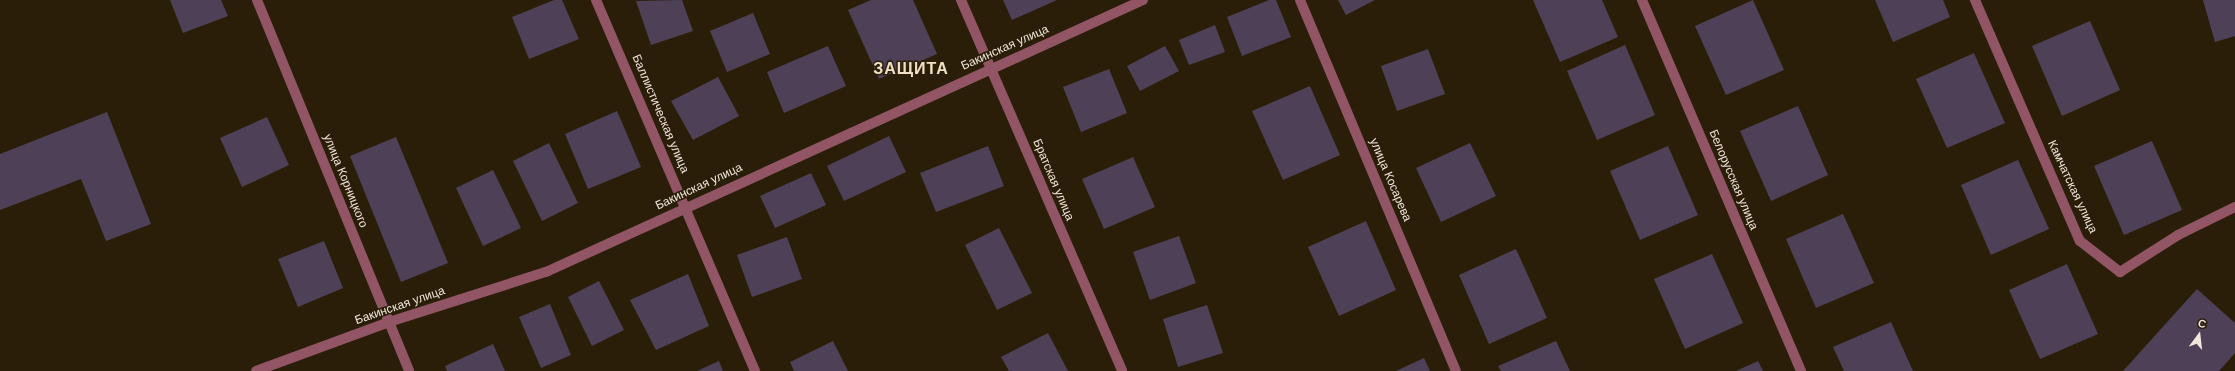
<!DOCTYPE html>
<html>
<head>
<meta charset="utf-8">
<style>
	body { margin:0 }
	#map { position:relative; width:2235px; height:371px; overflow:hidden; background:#2b1e08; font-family:Helvetica,sans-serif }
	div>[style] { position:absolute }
	.building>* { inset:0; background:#4e4157 }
	.minor>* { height:10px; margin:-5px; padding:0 5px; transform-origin:5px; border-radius:5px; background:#925565 }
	span { translate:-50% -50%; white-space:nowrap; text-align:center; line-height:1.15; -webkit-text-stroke:3px #2b1e08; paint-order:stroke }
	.street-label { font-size:12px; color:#f1e8db }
	.district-label { font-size:16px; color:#f2e0c6; font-weight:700; letter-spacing:1px }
	.north { position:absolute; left:2179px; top:315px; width:40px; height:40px; -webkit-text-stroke:3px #2b1e08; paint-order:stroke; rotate:15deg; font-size:11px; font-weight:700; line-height:16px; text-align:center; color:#f1e8db }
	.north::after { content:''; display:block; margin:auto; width:14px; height:18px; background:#f1e8db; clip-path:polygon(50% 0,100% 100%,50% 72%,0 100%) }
</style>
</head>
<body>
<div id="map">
	<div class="building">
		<i style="clip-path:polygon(170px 0,221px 0,228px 16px,183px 33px)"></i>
		<i style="clip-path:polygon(554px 0,562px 0,579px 39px,529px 59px,512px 17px)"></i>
		<i style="clip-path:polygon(682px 0,693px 31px,651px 45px,636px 1px)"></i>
		<i style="clip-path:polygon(871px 0,913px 0,937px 54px,879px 79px,848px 10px)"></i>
		<i style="clip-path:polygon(1003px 0,1057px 0,1012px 20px)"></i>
		<i style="clip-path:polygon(1269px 0,1276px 0,1291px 37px,1242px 56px,1227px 17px)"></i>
		<i style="clip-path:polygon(1338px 0,1375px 0,1346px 15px)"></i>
		<i style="clip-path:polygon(1533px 0,1602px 0,1618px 37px,1560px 62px)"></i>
		<i style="clip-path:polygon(1753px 0,1784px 70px,1726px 95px,1695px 26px)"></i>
		<i style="clip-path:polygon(1875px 0,1943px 0,1950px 17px,1893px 42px)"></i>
		<i style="clip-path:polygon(2203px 0,2235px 0,2235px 36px,2215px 42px)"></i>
		<i style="clip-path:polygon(753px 13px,770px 54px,727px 72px,710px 31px)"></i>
		<i style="clip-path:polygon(2090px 21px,2120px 90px,2062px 116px,2032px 46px)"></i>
		<i style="clip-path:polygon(1215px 25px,1225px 52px,1189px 65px,1179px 40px)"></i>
		<i style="clip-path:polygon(1625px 45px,1655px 115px,1597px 140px,1567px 71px)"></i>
		<i style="clip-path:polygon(828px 46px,846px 86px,784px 113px,767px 72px)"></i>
		<i style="clip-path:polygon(1165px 46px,1179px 71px,1140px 91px,1127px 66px)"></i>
		<i style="clip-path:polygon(1428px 49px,1445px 94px,1397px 111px,1381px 66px)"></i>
		<i style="clip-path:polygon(1974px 53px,2005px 123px,1947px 148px,1916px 79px)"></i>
		<i style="clip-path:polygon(1109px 69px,1127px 113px,1081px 132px,1063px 87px)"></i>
		<i style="clip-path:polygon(718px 77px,739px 116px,693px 140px,671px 101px)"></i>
		<i style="clip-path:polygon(1310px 86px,1340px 155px,1283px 180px,1252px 111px)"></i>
		<i style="clip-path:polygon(1798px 106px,1828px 175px,1771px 201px,1740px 131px)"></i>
		<i style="clip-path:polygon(617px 111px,641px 167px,588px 189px,565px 134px)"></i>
		<i style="clip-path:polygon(107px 112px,151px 224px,106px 241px,81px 179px,0 210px,0 154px)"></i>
		<i style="clip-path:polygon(267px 117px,289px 165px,242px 187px,220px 138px)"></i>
		<i style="clip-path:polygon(889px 136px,906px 172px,844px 201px,827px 166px)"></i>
		<i style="clip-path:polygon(396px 137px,448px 263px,401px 282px,350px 156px)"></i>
		<i style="clip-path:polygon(2152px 141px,2182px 210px,2124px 235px,2094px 166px)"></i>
		<i style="clip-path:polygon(549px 143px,578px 203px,542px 221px,513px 161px)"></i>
		<i style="clip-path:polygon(1470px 143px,1496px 196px,1441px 222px,1416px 168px)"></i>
		<i style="clip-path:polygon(988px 146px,1004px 186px,936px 212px,920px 173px)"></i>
		<i style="clip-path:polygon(1668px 146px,1698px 215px,1640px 240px,1610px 171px)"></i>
		<i style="clip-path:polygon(1133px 157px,1155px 207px,1104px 229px,1082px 179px)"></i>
		<i style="clip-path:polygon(2018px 160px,2049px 229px,1991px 255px,1961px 185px)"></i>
		<i style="clip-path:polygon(493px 170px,521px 228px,483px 246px,456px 188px)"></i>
		<i style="clip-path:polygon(811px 173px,826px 205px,775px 228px,760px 196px)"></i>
		<i style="clip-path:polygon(1843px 214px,1874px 283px,1816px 308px,1786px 239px)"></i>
		<i style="clip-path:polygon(1366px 221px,1396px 290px,1339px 316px,1308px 247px)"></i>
		<i style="clip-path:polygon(999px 228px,1032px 293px,997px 310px,965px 245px)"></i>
		<i style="clip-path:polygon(1179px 236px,1196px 283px,1150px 300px,1133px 252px)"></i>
		<i style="clip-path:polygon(787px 237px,802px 279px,752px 297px,737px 255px)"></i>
		<i style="clip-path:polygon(324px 241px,343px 288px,298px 307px,278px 259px)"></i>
		<i style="clip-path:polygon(1516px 249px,1547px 318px,1489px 344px,1459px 275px)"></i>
		<i style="clip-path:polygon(1712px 254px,1743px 323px,1685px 349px,1654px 279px)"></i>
		<i style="clip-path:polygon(2067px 264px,2098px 334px,2040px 359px,2009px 290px)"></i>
		<i style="clip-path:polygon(688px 274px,709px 326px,656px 350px,630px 300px)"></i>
		<i style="clip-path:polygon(599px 281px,624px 330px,592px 346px,568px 297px)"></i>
		<i style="clip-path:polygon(2197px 289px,2235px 323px,2235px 353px,2219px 371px,2123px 371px)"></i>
		<i style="clip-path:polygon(550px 304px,571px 355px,541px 368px,519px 317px)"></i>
		<i style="clip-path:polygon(1207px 305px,1223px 353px,1178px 367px,1163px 319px)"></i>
		<i style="clip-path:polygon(1891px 322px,1913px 371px,1844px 371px,1833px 347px)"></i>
		<i style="clip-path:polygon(1048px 333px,1068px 371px,1009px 371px,1001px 357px)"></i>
		<i style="clip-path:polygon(833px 341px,848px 371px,794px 371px,790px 362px)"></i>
		<i style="clip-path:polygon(1556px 341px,1570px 371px,1501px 371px,1498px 366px)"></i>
		<i style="clip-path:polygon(493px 344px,505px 371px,447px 371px,445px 366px)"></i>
		<i style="clip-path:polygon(1424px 358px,1430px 371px,1396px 371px)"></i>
		<i style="clip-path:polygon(719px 361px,723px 371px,697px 371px)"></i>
		<i style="clip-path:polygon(1758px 361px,1763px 371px,1736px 371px)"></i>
	</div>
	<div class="minor">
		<i style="left:257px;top:0;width:401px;rotate:67.7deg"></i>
		<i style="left:596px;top:0;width:404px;rotate:66.8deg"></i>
		<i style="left:961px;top:0;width:404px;rotate:66.5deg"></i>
		<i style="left:1300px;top:0;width:402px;rotate:67.2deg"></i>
		<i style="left:1642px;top:0;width:404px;rotate:66.8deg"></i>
		<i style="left:1975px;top:0;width:263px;rotate:66.5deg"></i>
		<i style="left:2080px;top:241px;width:51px;rotate:37.8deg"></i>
		<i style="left:2120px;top:272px;width:69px;rotate:-32.5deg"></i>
		<i style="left:2178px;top:235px;width:64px;rotate:-26.2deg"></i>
		<i style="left:256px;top:371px;width:142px;rotate:-20.2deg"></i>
		<i style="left:389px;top:322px;width:165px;rotate:-17.7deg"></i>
		<i style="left:546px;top:272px;width:656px;rotate:-24.49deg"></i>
	</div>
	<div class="street-label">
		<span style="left:1005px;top:48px;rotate:-24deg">Бакинская улица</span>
		<span style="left:660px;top:114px;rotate:67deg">Баллистическая улица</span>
		<span style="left:1053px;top:180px;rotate:67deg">Братская улица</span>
		<span style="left:1390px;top:180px;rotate:67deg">улица Косарева</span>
		<span style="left:1733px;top:180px;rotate:67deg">Белорусская улица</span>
		<span style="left:345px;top:181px;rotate:68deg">улица Корницкого</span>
		<span style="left:699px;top:187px;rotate:-25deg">Бакинская улица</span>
		<span style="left:2072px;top:187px;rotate:65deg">Камчатская улица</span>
		<span style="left:400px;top:306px;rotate:-19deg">Бакинская улица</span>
	</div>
	<div class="district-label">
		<span style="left:911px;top:69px">ЗАЩИТА</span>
	</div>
	<div class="north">С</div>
</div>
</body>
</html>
